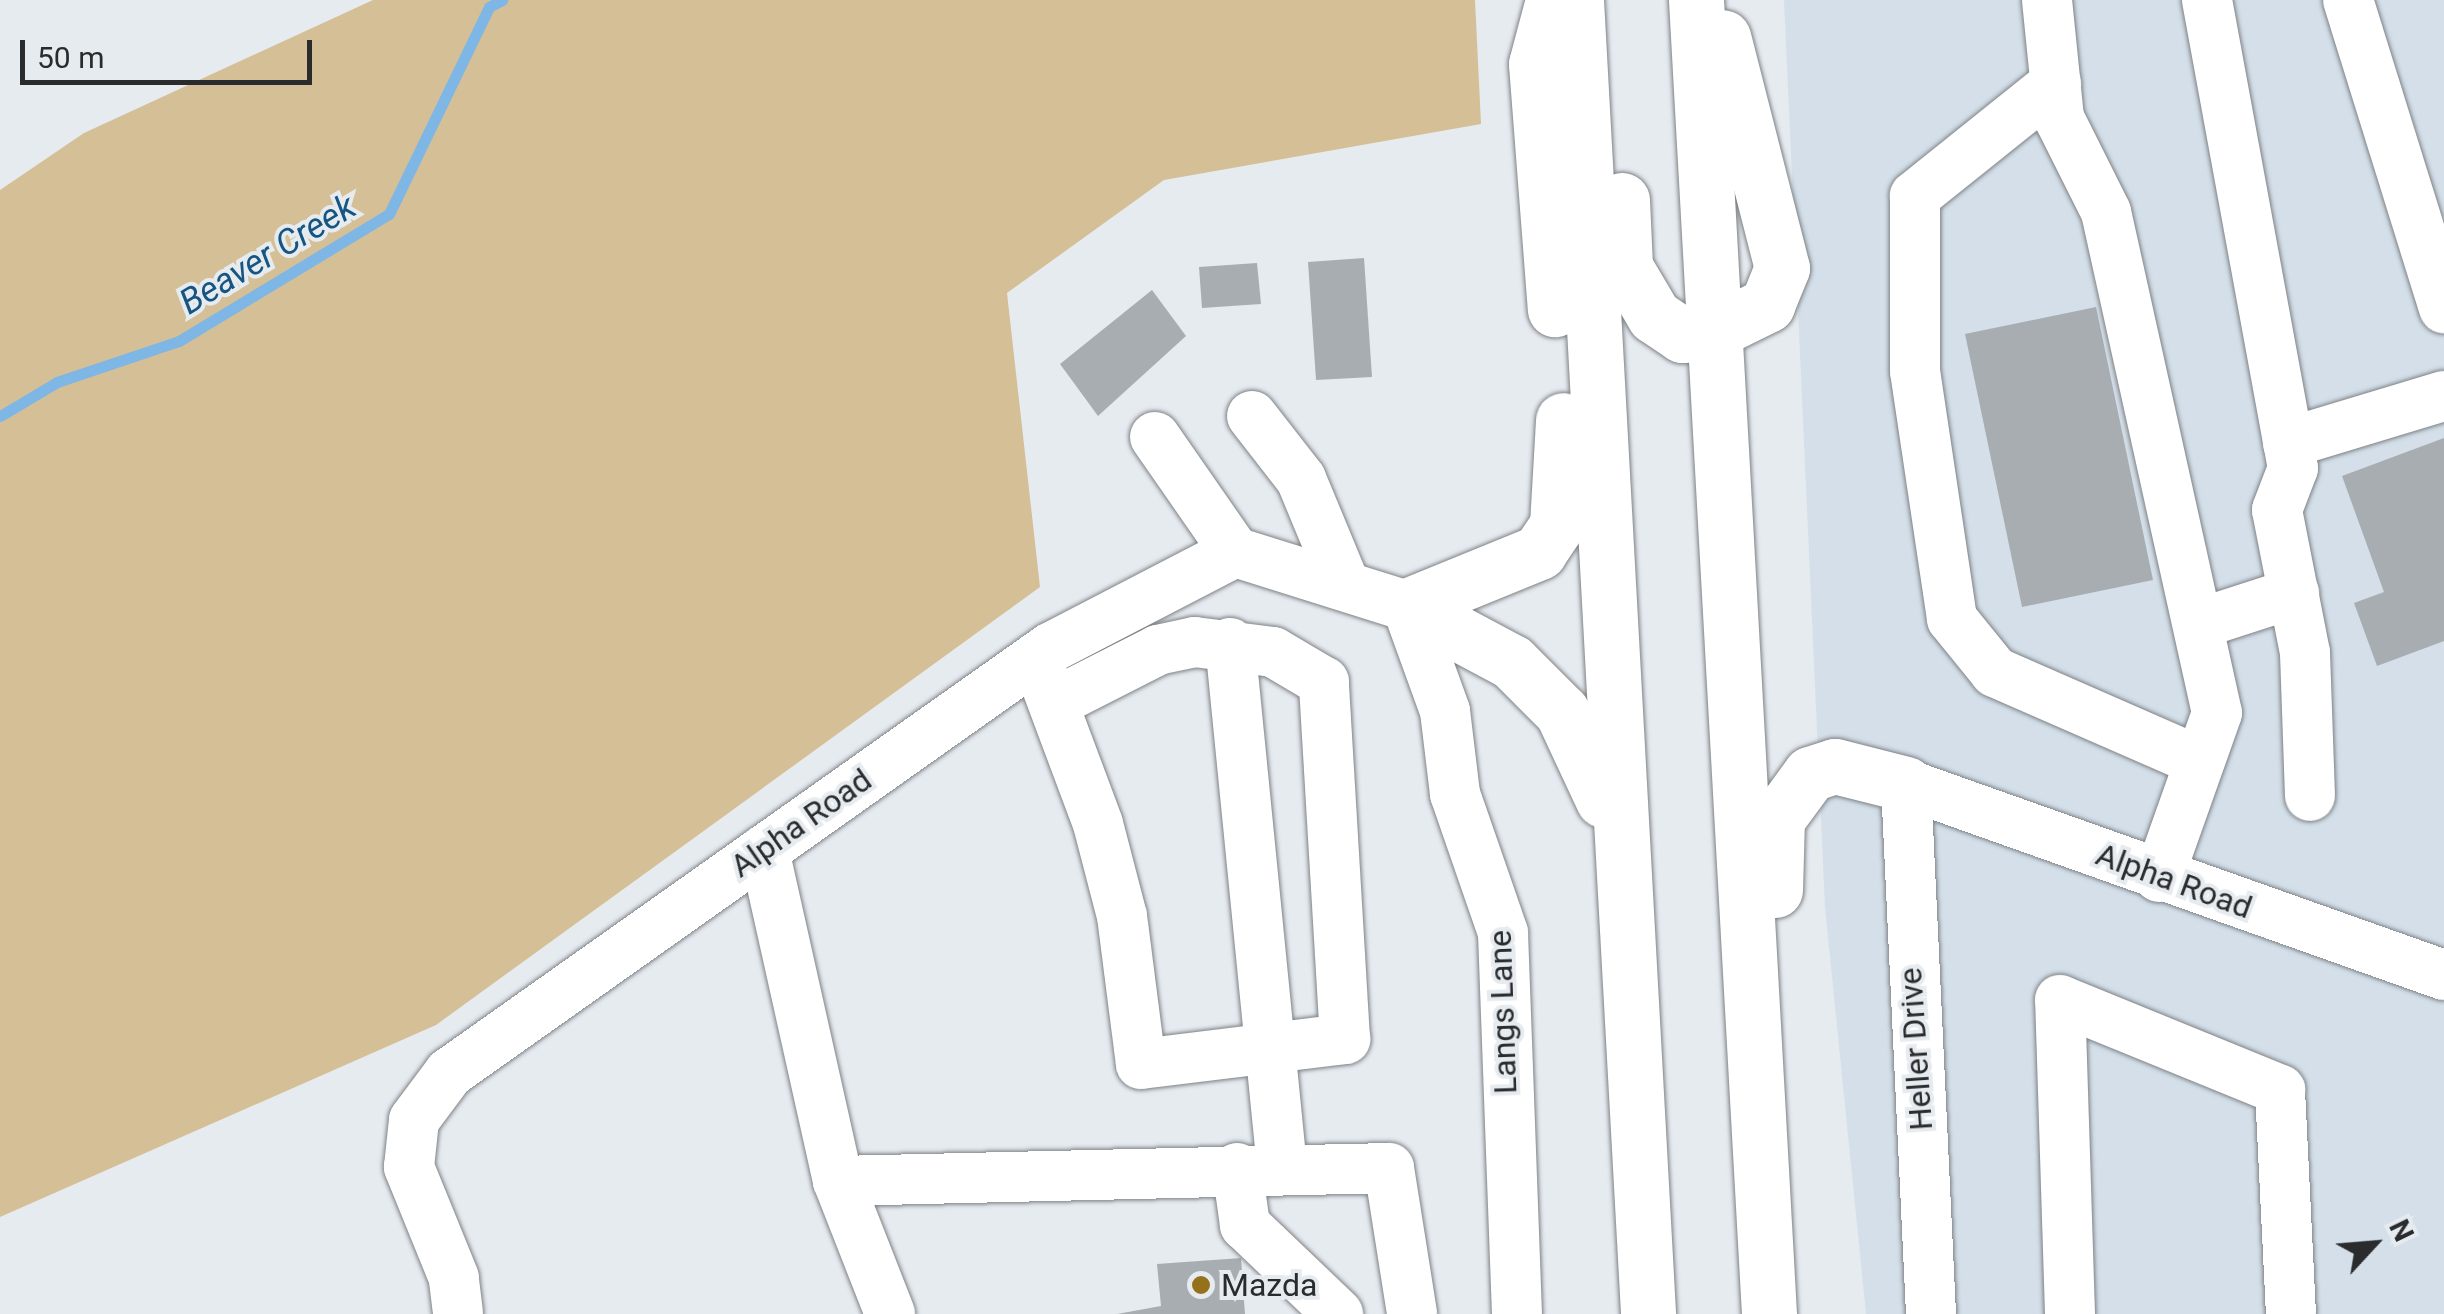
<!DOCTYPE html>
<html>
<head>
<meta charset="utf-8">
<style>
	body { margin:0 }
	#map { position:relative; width:2444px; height:1314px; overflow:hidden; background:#e6ebf0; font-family:Roboto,sans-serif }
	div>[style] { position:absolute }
	.built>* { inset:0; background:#d4dfe9 }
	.green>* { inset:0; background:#d5bf97 }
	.stream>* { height:11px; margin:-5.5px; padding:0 5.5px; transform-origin:5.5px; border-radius:5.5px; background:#7eb6e5 }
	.building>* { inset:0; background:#a8adb1 }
	.roads { filter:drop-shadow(0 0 2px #7e8286) drop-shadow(0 0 2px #7e8286) }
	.minor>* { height:50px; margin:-25px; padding:0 25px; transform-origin:25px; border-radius:25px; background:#fff }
	.highway>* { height:55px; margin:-27.5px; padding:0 27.5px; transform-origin:27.5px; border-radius:27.5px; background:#fff }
	.dots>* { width:28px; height:28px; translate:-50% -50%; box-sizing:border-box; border:5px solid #e6ebf0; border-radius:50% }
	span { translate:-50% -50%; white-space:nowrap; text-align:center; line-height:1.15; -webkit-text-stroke:8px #e6ebf0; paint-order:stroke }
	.street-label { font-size:32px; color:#292b2d }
	.poi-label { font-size:32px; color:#292b2d }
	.left { translate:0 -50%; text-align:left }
	.water-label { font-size:35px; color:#165581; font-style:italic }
	.north { position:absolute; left:2324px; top:1194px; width:100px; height:100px; -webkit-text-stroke:8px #e6ebf0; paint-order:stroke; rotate:64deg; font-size:28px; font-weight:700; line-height:40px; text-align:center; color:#292b2d }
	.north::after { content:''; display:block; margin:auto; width:35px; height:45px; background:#292b2d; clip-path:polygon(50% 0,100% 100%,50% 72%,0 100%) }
	.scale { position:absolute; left:20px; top:40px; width:292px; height:45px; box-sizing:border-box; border:5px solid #292b2d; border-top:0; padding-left:12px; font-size:30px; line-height:35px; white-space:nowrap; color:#292b2d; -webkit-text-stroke:8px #e6ebf0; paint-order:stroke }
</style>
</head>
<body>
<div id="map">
	<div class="built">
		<i style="clip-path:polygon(1784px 0,2444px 0,2444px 1314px,1866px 1314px,1825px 907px)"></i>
	</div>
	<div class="green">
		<i style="clip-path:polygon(373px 0,1475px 0,1481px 124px,1164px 180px,1007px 293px,1040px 587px,436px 1025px,0 1217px,0 190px,84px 133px)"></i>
	</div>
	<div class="stream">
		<i style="left:0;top:416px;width:66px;rotate:-30.8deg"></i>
		<i style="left:57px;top:382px;width:129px;rotate:-18.6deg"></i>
		<i style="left:179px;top:341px;width:245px;rotate:-31.2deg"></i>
		<i style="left:389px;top:214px;width:230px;rotate:-64.2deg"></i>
		<i style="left:489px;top:7px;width:15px;rotate:-28deg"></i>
	</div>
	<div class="building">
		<i style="clip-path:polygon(1364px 258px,1372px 377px,1316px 380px,1308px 262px)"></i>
		<i style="clip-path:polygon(1257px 263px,1261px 304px,1202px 308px,1199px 267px)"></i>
		<i style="clip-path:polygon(1152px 290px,1186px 336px,1098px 416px,1060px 364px)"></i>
		<i style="clip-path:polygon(2096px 307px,2153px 580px,2022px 607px,1965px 334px)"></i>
		<i style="clip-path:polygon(2444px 438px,2444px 641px,2377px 666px,2354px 603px,2384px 592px,2342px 476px)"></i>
		<i style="clip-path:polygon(1241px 1258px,1245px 1314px,1117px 1314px,1161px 1306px,1157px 1264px)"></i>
	</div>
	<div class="roads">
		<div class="minor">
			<i style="left:2047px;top:0;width:119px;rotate:84.2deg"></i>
			<i style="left:2059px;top:118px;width:105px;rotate:63.4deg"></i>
			<i style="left:2106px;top:212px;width:513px;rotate:77.51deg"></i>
			<i style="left:2217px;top:713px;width:174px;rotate:109.5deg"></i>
			<i style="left:2207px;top:0;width:476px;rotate:79.6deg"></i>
			<i style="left:2293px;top:468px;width:45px;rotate:110.9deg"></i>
			<i style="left:2277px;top:510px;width:146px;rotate:78.9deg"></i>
			<i style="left:2305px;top:653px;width:143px;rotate:88deg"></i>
			<i style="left:2348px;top:0;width:323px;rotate:72.7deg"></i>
			<i style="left:2056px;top:83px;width:181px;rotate:141.3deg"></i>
			<i style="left:1915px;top:196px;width:175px;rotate:90deg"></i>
			<i style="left:1915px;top:371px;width:251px;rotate:81.5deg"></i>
			<i style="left:1952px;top:619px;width:68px;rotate:50.9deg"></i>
			<i style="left:1995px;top:672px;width:223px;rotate:23.6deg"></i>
			<i style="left:1252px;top:416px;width:80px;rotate:52.1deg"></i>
			<i style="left:1301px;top:479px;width:113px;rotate:67.5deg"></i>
			<i style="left:1155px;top:437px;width:140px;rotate:55.2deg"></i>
			<i style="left:2288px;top:443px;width:163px;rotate:-16.8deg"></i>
			<i style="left:2198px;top:624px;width:101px;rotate:-17.9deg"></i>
			<i style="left:1230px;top:643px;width:528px;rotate:84.34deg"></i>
			<i style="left:1036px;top:658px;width:177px;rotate:69.5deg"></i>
			<i style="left:1098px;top:824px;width:95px;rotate:75.4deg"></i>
			<i style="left:1122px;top:916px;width:149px;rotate:82.7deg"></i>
			<i style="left:1141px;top:1064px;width:206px;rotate:-7deg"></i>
			<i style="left:1345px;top:1039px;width:358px;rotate:-93.4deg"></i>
			<i style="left:1324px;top:682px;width:59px;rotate:-149.5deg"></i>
			<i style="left:1273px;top:652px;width:79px;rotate:-172.7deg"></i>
			<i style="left:1195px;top:642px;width:38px;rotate:168deg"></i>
			<i style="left:1158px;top:650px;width:112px;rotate:153deg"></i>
			<i style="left:764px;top:850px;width:339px;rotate:77.4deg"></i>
			<i style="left:838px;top:1181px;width:143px;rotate:68.6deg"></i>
			<i style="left:1237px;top:1168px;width:58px;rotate:82deg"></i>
			<i style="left:1245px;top:1225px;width:129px;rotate:43.7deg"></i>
			<i style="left:838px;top:1181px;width:551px;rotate:-1.35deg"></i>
			<i style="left:1389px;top:1168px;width:148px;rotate:81deg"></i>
			<i style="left:458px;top:1313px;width:35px;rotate:-97deg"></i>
			<i style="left:454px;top:1278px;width:120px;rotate:-112.1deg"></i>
			<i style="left:409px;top:1167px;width:47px;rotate:-83.9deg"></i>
			<i style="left:414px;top:1120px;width:59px;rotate:-53.3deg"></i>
			<i style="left:449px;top:1073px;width:736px;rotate:-35.27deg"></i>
			<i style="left:1050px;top:648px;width:208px;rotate:-27.4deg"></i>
			<i style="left:1235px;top:552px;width:180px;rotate:17.4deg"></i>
			<i style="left:1407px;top:606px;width:112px;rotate:70.1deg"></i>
			<i style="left:1445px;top:711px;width:84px;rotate:83.1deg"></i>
			<i style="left:1455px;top:794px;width:147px;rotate:70.9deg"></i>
			<i style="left:1503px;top:933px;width:381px;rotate:87.9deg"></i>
			<i style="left:1931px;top:1314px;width:531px;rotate:-92.7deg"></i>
			<i style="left:1906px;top:784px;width:571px;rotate:19.55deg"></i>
			<i style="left:2070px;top:1314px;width:314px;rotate:-91.8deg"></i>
			<i style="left:2060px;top:1000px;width:238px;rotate:22.2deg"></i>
			<i style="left:2280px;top:1090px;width:224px;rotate:87.2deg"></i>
		</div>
		<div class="highway">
			<i style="left:1553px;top:0;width:66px;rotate:104.9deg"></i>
			<i style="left:1536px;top:64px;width:246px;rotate:85.6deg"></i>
			<i style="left:1576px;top:0;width:1316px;rotate:86.86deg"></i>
			<i style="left:1696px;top:0;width:1316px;rotate:86.82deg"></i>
			<i style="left:1622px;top:200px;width:67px;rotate:87.4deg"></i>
			<i style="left:1625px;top:267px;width:57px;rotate:59.4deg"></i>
			<i style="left:1654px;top:316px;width:34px;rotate:34deg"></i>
			<i style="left:1682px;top:335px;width:28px;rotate:-4deg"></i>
			<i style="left:1710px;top:333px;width:64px;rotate:-26.2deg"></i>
			<i style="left:1767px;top:305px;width:40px;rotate:-68deg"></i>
			<i style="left:1782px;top:268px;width:238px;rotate:-104.3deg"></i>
			<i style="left:1407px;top:606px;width:143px;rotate:-22.2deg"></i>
			<i style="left:1539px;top:552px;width:32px;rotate:-56deg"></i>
			<i style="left:1557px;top:525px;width:105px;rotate:-86.7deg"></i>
			<i style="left:1407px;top:606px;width:119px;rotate:28.1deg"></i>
			<i style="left:1512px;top:662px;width:71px;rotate:45deg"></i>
			<i style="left:1562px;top:712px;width:97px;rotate:65deg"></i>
			<i style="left:1775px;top:890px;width:71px;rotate:-88.4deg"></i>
			<i style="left:1777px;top:819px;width:56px;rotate:-53.7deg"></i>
			<i style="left:1810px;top:774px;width:26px;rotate:-18deg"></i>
			<i style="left:1835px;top:766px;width:73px;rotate:14.2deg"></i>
		</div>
	</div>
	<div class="dots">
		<i style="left:1201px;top:1285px;background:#96711b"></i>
	</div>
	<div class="street-label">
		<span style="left:801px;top:823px;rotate:-35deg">Alpha Road</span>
		<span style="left:2174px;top:881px;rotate:20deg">Alpha Road</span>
		<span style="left:1503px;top:1012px;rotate:-92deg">Langs Lane</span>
		<span style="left:1916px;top:1049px;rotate:-94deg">Heller Drive</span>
	</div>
	<div class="poi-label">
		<span class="left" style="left:1221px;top:1285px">Mazda</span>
	</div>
	<div class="water-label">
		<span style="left:268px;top:255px;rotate:-31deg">Beaver Creek</span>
	</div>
	<div class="north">N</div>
	<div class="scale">50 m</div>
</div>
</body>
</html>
